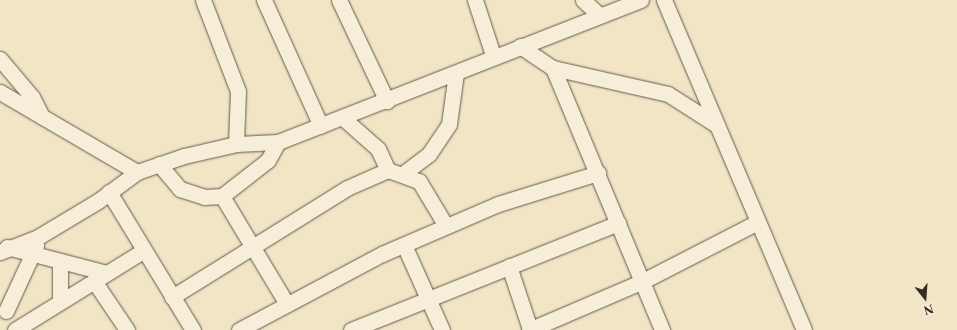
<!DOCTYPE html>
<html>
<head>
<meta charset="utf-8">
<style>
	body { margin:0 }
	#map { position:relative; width:957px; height:330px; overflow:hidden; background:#f1e5c5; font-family:"Libre Caslon Text",serif }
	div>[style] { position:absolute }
	.roads { filter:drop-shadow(0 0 1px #635a4b) drop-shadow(0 0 1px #635a4b) }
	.minor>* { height:15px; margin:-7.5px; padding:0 7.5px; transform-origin:7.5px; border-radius:7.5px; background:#f6eed9 }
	span { translate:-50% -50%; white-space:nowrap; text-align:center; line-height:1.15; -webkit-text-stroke:4px #f6eed9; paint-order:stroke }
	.north { position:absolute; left:905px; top:278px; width:40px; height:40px; -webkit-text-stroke:3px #f6eed9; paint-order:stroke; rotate:163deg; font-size:11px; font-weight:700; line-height:16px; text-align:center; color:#342b22 }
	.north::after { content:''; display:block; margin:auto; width:14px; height:18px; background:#342b22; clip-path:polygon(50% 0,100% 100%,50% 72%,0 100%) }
</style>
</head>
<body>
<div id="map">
	<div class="roads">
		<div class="minor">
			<i style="left:203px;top:0;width:97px;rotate:69deg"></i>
			<i style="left:238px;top:91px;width:53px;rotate:92.2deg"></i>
			<i style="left:264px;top:0;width:138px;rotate:65.7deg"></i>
			<i style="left:339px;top:0;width:112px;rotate:64.6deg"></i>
			<i style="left:475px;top:0;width:58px;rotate:71.9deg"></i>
			<i style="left:583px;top:0;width:23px;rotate:43deg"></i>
			<i style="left:664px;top:0;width:358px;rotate:67deg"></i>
			<i style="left:520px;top:46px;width:40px;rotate:34deg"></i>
			<i style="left:553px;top:68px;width:284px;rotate:67.4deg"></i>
			<i style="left:0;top:59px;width:50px;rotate:49.9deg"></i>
			<i style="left:32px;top:97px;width:22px;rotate:63deg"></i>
			<i style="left:553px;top:68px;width:118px;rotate:12.7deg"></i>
			<i style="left:668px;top:94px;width:56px;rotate:32.6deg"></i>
			<i style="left:0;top:92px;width:159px;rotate:30.3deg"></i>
			<i style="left:343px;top:118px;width:47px;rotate:41.5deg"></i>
			<i style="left:378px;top:149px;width:23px;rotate:65deg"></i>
			<i style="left:159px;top:164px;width:33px;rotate:50deg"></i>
			<i style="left:180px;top:189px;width:25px;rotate:18deg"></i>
			<i style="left:204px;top:197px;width:18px;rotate:-3deg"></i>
			<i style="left:222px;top:196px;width:58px;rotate:-38deg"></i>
			<i style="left:268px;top:160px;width:21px;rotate:-61deg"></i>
			<i style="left:404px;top:173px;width:31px;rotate:-37deg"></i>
			<i style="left:429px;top:154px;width:36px;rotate:-56deg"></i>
			<i style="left:449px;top:124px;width:51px;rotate:-82.2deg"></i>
			<i style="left:109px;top:192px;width:162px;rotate:58.7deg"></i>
			<i style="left:222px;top:196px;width:126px;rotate:59deg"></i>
			<i style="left:404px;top:245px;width:93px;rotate:65.9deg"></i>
			<i style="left:7px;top:247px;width:103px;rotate:14.6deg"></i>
			<i style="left:0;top:252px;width:41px;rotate:-21.5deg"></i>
			<i style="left:38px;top:237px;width:70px;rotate:-31deg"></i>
			<i style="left:98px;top:201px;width:49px;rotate:-36.6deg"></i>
			<i style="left:137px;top:172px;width:50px;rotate:-18.8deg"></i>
			<i style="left:184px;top:156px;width:53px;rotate:-13deg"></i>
			<i style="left:236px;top:144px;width:42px;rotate:-2.7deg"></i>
			<i style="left:278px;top:142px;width:390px;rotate:-21.4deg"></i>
			<i style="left:509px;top:266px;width:66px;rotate:71.6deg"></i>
			<i style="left:94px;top:281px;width:59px;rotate:56deg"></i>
			<i style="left:172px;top:297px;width:206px;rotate:-31.9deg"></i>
			<i style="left:347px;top:188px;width:45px;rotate:-23.7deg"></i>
			<i style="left:388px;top:170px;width:33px;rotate:20deg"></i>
			<i style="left:419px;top:181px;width:52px;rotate:59deg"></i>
			<i style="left:60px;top:302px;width:41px;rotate:-90deg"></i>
			<i style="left:6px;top:311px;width:72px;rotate:-65.2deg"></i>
			<i style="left:15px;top:330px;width:150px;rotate:-31.7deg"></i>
			<i style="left:239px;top:330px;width:162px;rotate:-28deg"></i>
			<i style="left:382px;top:254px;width:126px;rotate:-23.3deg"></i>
			<i style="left:498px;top:204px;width:105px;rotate:-17.2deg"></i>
			<i style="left:351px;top:330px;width:288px;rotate:-21.8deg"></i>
			<i style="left:529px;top:330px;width:122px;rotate:-23.2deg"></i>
			<i style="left:641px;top:282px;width:129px;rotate:-27.2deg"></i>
		</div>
	</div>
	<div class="north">N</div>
</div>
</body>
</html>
